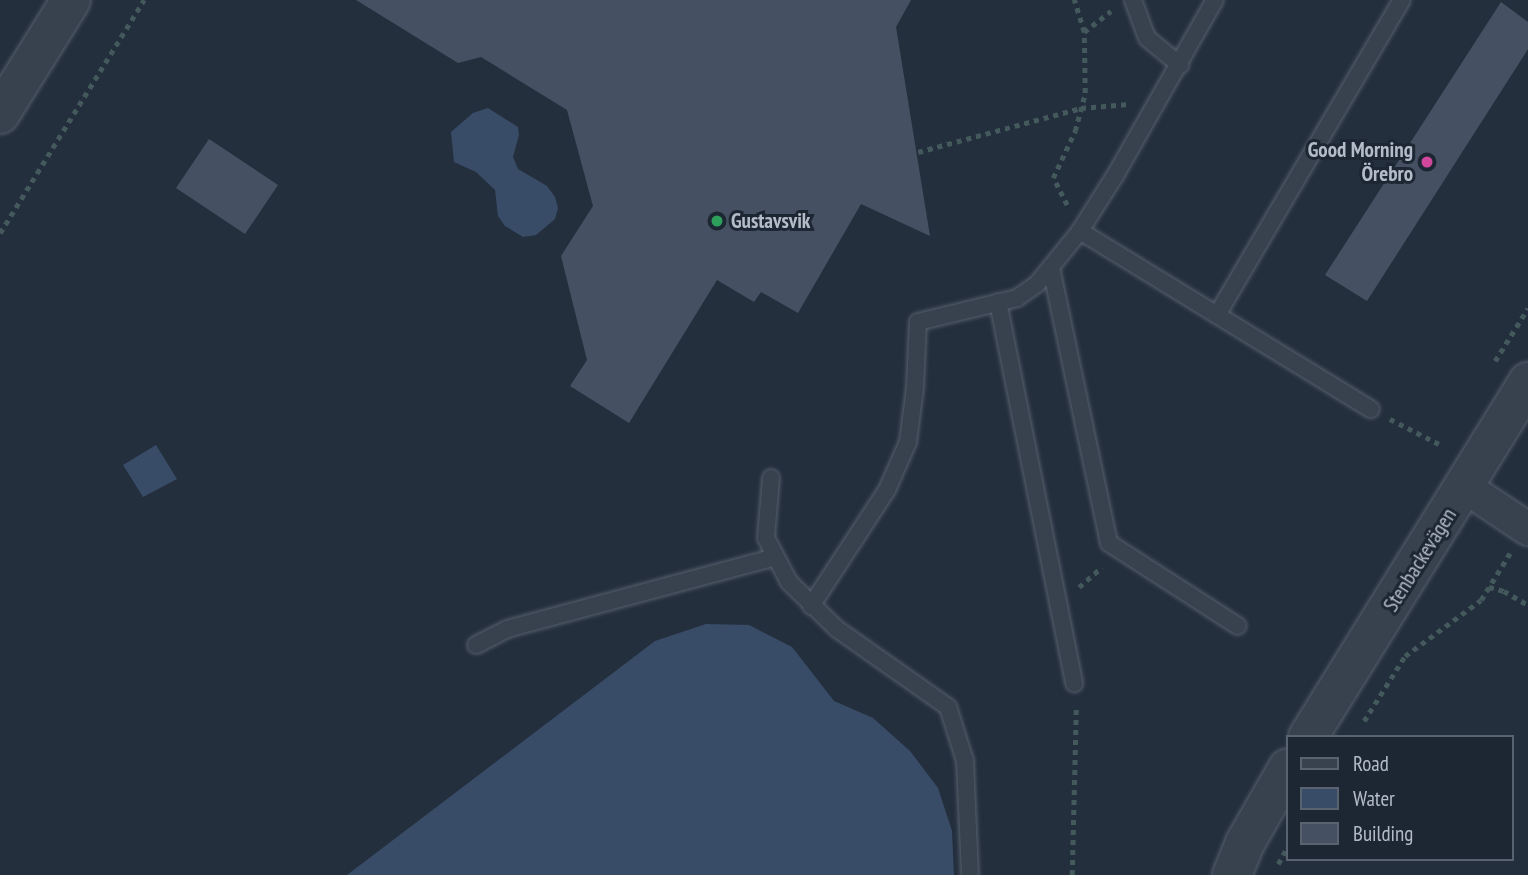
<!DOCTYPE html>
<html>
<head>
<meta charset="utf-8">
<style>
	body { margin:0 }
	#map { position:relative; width:1528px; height:875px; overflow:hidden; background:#242f3e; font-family:"PT Sans Narrow",sans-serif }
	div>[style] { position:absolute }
	.water>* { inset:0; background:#394c67 }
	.building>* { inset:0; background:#455162 }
	.path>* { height:4.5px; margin-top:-2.25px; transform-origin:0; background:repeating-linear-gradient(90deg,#44595c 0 5px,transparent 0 10px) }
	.roads { filter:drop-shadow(0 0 2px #565f6c) drop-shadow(0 0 2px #565f6c) }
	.service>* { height:16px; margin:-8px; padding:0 8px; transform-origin:8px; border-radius:8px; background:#38414e }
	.minor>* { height:32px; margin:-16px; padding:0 16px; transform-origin:16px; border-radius:16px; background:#38414e }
	.tertiary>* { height:38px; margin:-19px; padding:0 19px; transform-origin:19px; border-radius:19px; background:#38414e }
	.dots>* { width:19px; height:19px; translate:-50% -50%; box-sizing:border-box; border:4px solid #1d2633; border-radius:50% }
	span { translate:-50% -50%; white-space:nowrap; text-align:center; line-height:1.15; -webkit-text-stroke:6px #1d2633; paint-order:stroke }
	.poi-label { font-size:21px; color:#b4bcc9; font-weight:700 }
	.right { translate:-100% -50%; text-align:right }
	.left { translate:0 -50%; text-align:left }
	.street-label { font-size:21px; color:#b4bcc9 }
	.legend { position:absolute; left:1286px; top:735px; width:228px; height:126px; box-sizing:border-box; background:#1d2633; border:2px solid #59626f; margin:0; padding:9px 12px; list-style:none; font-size:21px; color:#b4bcc9 }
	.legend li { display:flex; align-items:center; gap:14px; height:35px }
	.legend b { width:35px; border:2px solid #59626f }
</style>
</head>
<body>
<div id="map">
	<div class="water">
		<i style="clip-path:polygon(488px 108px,518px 127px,519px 135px,513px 157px,518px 169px,547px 186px,555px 197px,558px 208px,555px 219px,536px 235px,523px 237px,505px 226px,498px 216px,495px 190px,476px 172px,454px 162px,451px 132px,473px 113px)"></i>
		<i style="clip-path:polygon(156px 445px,177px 479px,143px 497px,123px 465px)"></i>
		<i style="clip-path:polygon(706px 624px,749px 625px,792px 647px,834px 701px,873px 718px,910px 751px,938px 788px,952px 831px,954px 875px,347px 875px,655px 641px)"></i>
	</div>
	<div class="building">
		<i style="clip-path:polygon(356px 0,911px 0,896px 27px,930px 236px,861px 204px,798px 313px,761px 292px,754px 302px,717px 280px,629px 423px,570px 386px,587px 360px,561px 256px,593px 206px,567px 110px,481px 57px,458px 63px)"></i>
		<i style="clip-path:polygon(1501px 2px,1528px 22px,1528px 49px,1367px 301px,1325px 275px)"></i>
		<i style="clip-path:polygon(209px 139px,278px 185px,245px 234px,176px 188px)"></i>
	</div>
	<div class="path">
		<i style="left:1084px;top:32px;width:34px;rotate:-38deg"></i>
		<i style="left:918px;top:152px;width:169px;rotate:-15.1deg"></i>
		<i style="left:1081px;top:108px;width:48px;rotate:-4.8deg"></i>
		<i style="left:1067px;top:205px;width:30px;rotate:-117deg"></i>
		<i style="left:1053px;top:178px;width:52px;rotate:-64.9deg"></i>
		<i style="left:1075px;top:131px;width:39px;rotate:-75deg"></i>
		<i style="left:1085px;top:93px;width:61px;rotate:-90.9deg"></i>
		<i style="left:1084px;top:32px;width:34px;rotate:-107deg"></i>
		<i style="left:0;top:233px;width:274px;rotate:-58.3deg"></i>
		<i style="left:1495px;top:361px;width:62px;rotate:-58.1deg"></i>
		<i style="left:1390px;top:419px;width:59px;rotate:27deg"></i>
		<i style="left:1079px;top:587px;width:30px;rotate:-41deg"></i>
		<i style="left:1489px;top:587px;width:16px;rotate:15deg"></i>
		<i style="left:1504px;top:591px;width:28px;rotate:30deg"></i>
		<i style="left:1364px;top:721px;width:77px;rotate:-57.8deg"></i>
		<i style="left:1405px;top:656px;width:94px;rotate:-36.4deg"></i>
		<i style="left:1481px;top:600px;width:55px;rotate:-58.3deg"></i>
		<i style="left:1278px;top:864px;width:21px;rotate:-61deg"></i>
		<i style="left:1072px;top:875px;width:167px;rotate:-88.6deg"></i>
	</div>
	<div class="roads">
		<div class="service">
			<i style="left:1133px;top:0;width:40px;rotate:69.8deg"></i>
			<i style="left:1147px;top:38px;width:43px;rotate:39.3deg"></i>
			<i style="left:1080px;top:231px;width:341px;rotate:31.5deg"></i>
			<i style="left:1051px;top:268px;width:281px;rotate:78.1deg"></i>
			<i style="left:1109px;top:543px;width:153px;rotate:32.8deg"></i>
			<i style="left:998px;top:302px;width:389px;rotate:78.7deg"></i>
			<i style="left:1217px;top:315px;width:365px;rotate:-59.6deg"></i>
			<i style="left:771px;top:478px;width:60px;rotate:94.8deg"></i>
			<i style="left:766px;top:538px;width:50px;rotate:62.4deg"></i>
			<i style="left:789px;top:582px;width:67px;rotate:44.4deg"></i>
			<i style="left:837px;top:629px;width:136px;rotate:35.1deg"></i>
			<i style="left:948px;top:707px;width:57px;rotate:72.5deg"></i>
			<i style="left:965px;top:761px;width:114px;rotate:87.5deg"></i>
			<i style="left:811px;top:606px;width:139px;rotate:-56.8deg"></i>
			<i style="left:887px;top:490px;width:52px;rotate:-66.4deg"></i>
			<i style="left:908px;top:442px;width:55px;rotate:-82.7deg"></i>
			<i style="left:915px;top:387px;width:65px;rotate:-87.4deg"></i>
			<i style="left:918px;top:322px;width:102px;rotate:-13.6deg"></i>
			<i style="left:1017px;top:298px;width:24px;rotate:-35deg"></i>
			<i style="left:1037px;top:284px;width:68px;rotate:-50.9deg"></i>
			<i style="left:1080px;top:231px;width:67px;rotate:-57.7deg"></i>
			<i style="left:1116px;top:174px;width:200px;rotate:-60.4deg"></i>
			<i style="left:476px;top:645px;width:35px;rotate:-27deg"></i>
			<i style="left:507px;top:629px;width:278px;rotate:-15deg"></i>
		</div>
		<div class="minor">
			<i style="left:1465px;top:487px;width:76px;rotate:33.7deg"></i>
		</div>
		<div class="tertiary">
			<i style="left:0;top:114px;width:134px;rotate:-58.1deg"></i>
			<i style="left:1308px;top:737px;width:418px;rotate:-58.2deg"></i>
			<i style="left:1232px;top:875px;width:35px;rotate:-68deg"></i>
			<i style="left:1245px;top:843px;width:86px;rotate:-60.2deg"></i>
		</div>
	</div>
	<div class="dots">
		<i style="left:1427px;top:162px;background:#d1479c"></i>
		<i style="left:717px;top:221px;background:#2e9e5b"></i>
	</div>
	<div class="poi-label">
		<span class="right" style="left:1413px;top:162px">Good Morning<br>Örebro</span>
		<span class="left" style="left:731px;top:221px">Gustavsvik</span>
	</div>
	<div class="street-label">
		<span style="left:1420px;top:560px;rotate:-58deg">Stenbackevägen</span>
	</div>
	<ul class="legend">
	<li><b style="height:9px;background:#38414e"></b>Road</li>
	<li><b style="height:19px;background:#394c67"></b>Water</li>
	<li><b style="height:19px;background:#455162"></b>Building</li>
	</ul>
</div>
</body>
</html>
